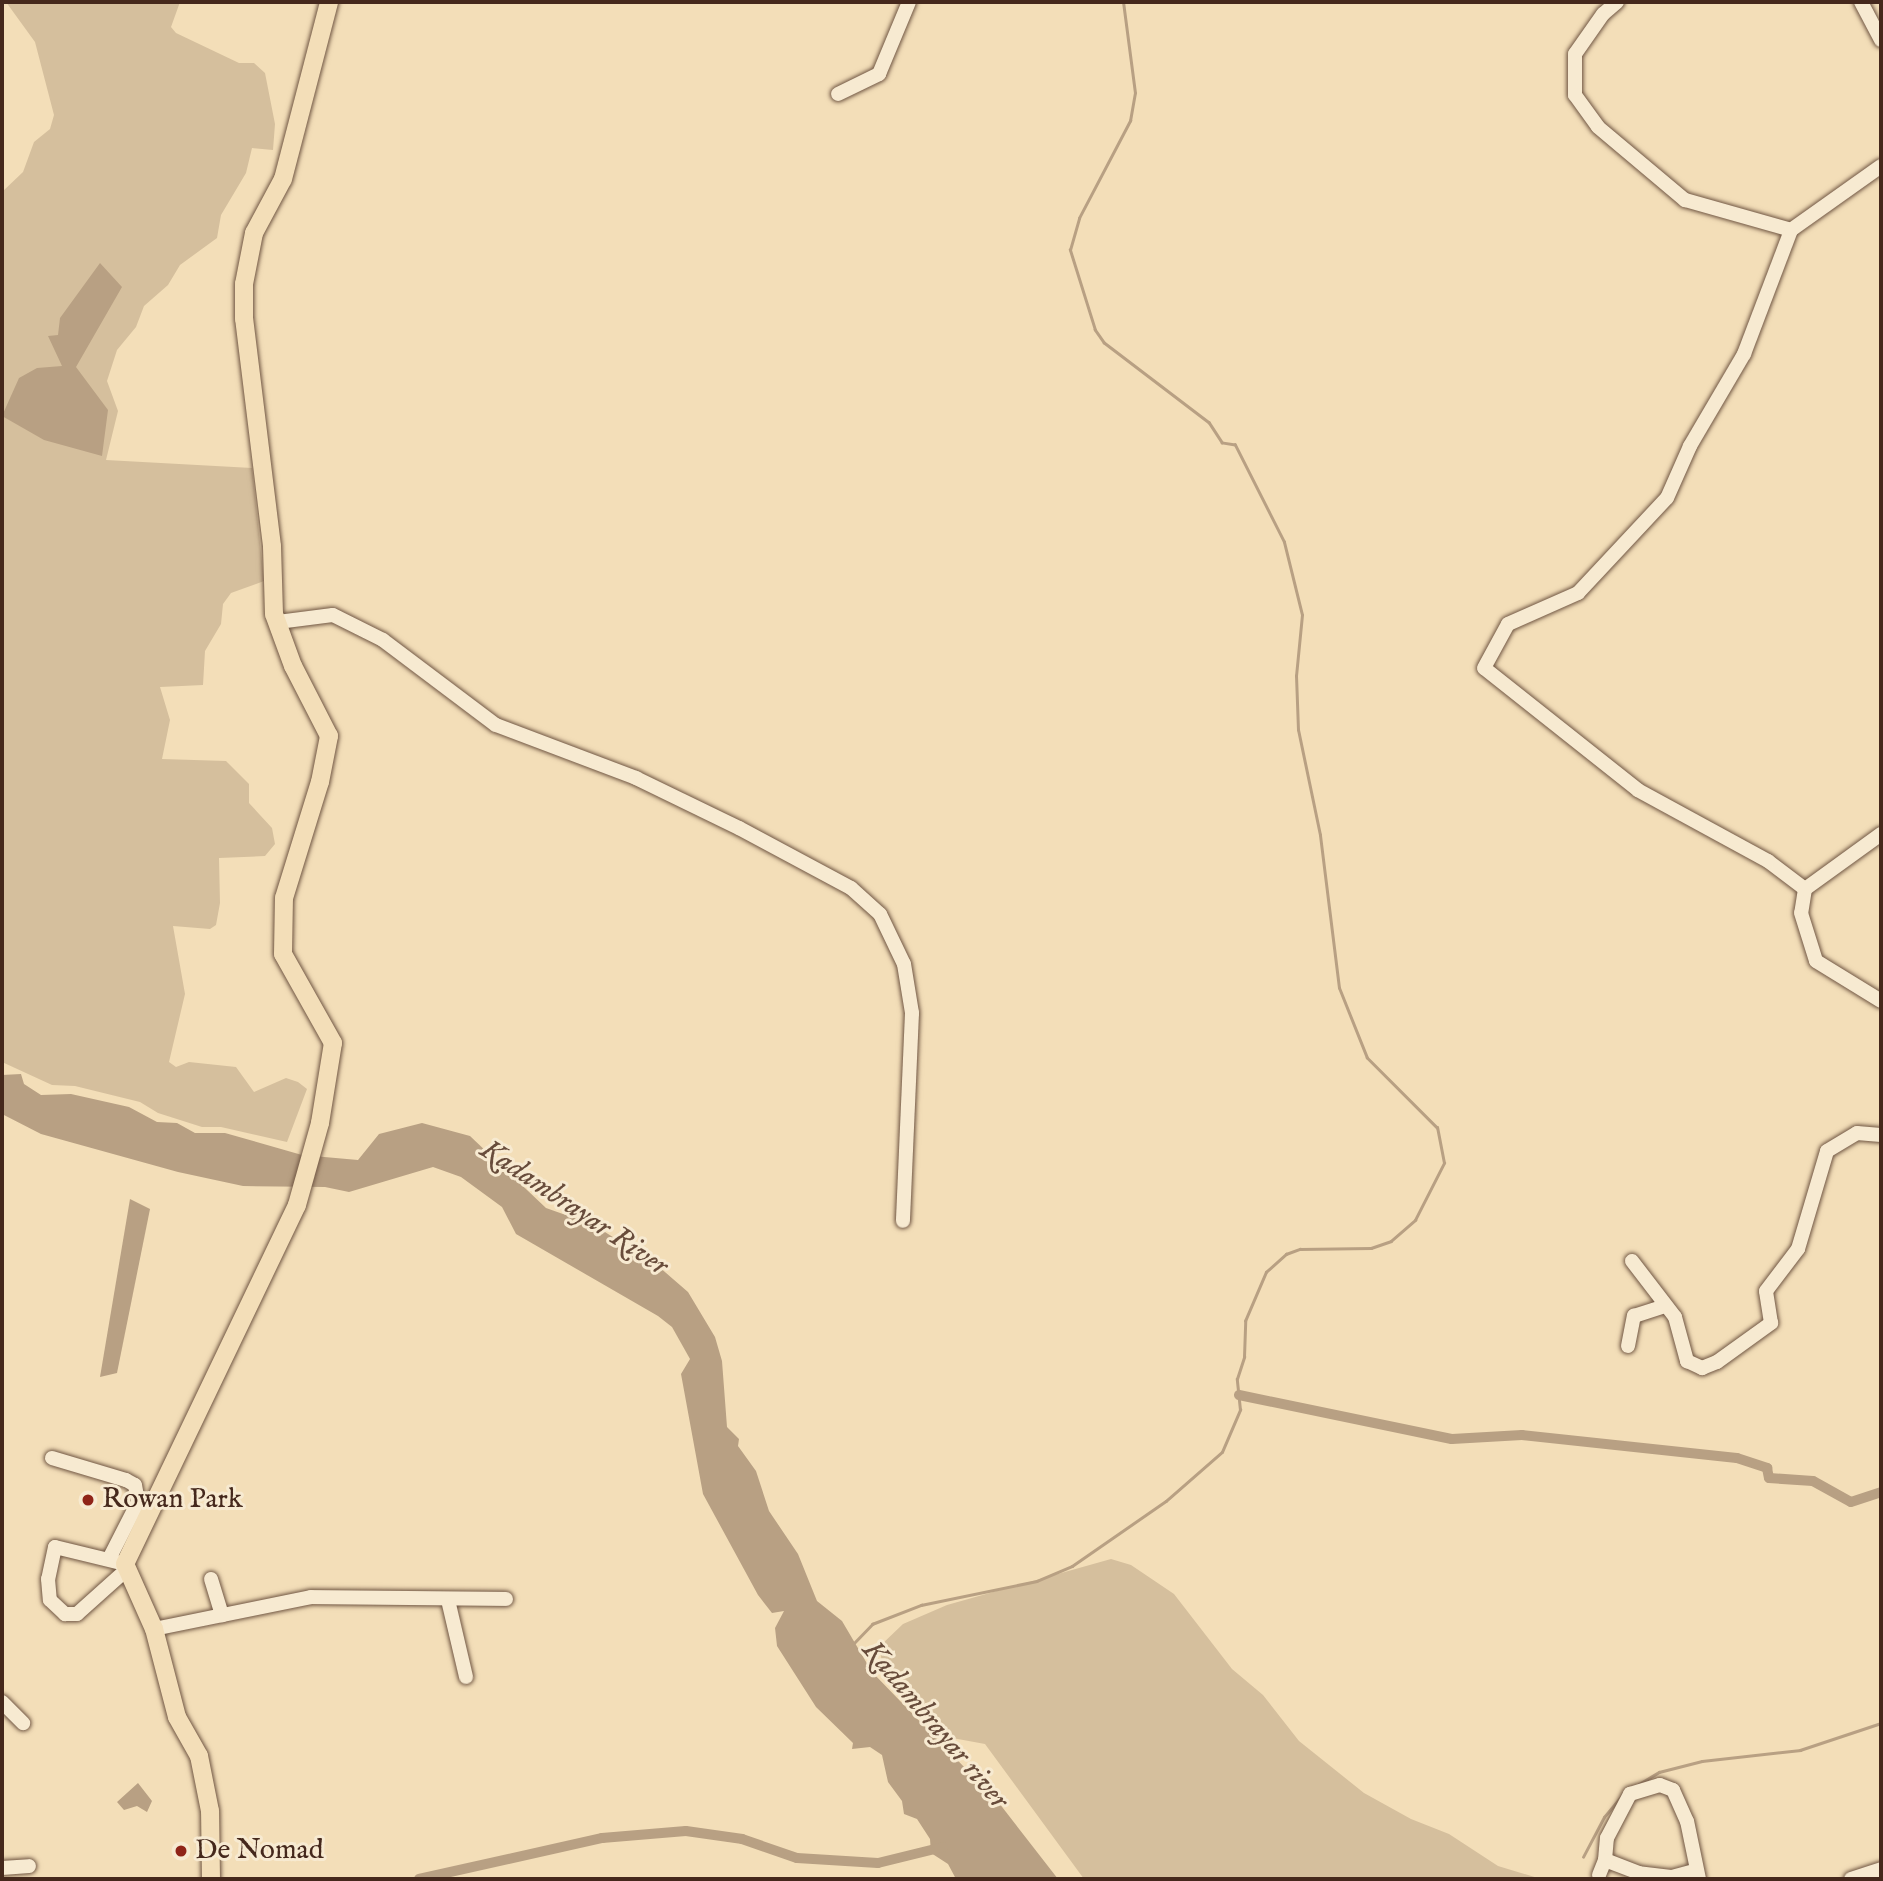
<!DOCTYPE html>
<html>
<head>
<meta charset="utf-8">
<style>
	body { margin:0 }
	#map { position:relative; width:1883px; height:1881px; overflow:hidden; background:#f3deb8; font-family:"IM FELL English",serif }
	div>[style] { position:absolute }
	.green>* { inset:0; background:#d5bf9d }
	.water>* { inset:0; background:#b8a083 }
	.stream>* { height:2.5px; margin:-1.25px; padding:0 1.25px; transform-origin:1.25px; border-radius:1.25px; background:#b8a083 }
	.canal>* { height:10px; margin:-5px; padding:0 5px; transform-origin:5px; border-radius:5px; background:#b8a083 }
	.roads { filter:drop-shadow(0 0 2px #705643) drop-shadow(0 0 2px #705643) }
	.minor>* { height:14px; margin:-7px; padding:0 7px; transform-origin:7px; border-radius:7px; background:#f7ead1 }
	.major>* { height:18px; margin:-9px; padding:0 9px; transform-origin:9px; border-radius:9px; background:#f3deb8 }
	.dots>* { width:19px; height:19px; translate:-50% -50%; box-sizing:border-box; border:4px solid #f7ead1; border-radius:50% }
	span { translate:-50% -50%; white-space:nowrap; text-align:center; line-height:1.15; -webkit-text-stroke:6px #f7ead1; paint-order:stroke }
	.poi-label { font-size:28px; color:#45281c }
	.left { translate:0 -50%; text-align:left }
	.water-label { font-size:30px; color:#684c3b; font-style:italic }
	.frame { position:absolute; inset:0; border:4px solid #45281c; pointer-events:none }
</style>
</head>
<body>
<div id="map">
	<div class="green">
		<i style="clip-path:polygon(6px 2px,180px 2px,171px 27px,176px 33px,239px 63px,254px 63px,265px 73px,275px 124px,273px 150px,252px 148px,246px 173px,221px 215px,217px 238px,180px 265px,168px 285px,144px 306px,136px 327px,117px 350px,107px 381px,118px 411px,106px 460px,252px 468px,264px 581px,231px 593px,223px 604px,221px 624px,205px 651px,203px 685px,160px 687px,170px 720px,162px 759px,226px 761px,249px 784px,249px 803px,272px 828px,275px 844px,265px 856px,219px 858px,220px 903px,216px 925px,210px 929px,173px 926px,185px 994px,169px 1062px,176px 1067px,189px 1062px,236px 1067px,254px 1092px,286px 1078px,298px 1082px,307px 1089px,287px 1142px,221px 1127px,202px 1127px,158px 1113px,140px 1102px,75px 1086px,52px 1085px,2px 1062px,2px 192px,23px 172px,34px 142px,50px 129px,54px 115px,35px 42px)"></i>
		<i style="clip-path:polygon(1111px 1559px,1131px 1565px,1174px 1594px,1232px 1669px,1263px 1695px,1299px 1741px,1364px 1793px,1411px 1819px,1449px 1834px,1498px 1866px,1541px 1879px,1084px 1879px,985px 1744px,947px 1737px,893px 1684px,882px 1666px,880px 1646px,903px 1624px,947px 1605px)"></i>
	</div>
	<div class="water">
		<i style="clip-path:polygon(100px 263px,122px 287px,76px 367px,108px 410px,102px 456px,44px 440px,2px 416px,19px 378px,37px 368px,62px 366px,48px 336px,58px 335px,60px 318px)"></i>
		<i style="clip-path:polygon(21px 1074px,24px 1084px,41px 1095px,71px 1094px,129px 1107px,157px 1122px,177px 1123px,195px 1133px,225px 1133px,302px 1155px,358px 1160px,379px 1134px,422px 1123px,470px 1136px,546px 1208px,594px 1225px,658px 1266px,688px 1292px,715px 1337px,722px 1361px,727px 1427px,739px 1439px,738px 1446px,756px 1471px,769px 1511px,798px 1554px,817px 1601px,842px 1621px,872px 1672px,999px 1803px,1058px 1879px,956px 1879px,948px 1864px,931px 1853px,930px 1839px,917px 1819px,904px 1814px,902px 1801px,888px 1782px,882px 1755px,870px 1747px,852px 1749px,853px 1743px,816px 1707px,777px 1646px,775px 1628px,784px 1611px,772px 1613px,758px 1595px,703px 1494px,681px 1374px,690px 1359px,672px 1327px,658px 1316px,516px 1234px,502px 1207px,461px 1177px,433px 1167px,349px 1192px,325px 1187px,243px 1186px,178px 1172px,41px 1134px,2px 1114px,2px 1075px)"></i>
		<i style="clip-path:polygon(130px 1199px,150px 1209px,117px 1373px,100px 1377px)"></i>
		<i style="clip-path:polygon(138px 1783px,152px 1801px,147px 1812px,137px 1806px,124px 1810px,117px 1802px)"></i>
	</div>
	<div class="stream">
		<i style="left:853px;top:1644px;width:28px;rotate:-46deg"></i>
		<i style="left:872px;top:1624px;width:53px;rotate:-21.2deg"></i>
		<i style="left:921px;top:1605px;width:118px;rotate:-11.7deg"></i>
		<i style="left:1037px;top:1581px;width:38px;rotate:-23deg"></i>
		<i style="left:1072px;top:1566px;width:114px;rotate:-34.7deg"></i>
		<i style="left:1166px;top:1501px;width:74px;rotate:-41.2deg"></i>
		<i style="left:1222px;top:1452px;width:46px;rotate:-66.8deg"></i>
		<i style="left:1240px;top:1410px;width:31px;rotate:-96deg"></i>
		<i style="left:1237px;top:1379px;width:23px;rotate:-72deg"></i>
		<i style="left:1244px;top:1357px;width:36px;rotate:-88deg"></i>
		<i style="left:1245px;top:1321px;width:53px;rotate:-66.8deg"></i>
		<i style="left:1266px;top:1272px;width:27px;rotate:-42deg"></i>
		<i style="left:1286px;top:1254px;width:15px;rotate:-20deg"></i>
		<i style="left:1300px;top:1249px;width:71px;rotate:-0.8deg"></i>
		<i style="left:1371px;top:1248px;width:21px;rotate:-19deg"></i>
		<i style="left:1391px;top:1241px;width:32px;rotate:-41deg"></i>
		<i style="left:1415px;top:1220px;width:64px;rotate:-63deg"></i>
		<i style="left:1444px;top:1163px;width:36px;rotate:-101deg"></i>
		<i style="left:1437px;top:1128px;width:99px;rotate:-135deg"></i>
		<i style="left:1367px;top:1058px;width:75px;rotate:-111.8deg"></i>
		<i style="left:1339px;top:988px;width:154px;rotate:-97.1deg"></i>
		<i style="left:1320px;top:835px;width:107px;rotate:-101.8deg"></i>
		<i style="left:1298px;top:730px;width:54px;rotate:-92.1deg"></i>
		<i style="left:1296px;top:676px;width:61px;rotate:-84.4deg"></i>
		<i style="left:1302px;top:615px;width:75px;rotate:-103.9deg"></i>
		<i style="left:1284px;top:542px;width:109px;rotate:-116.8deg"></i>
		<i style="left:1235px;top:445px;width:13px;rotate:-171deg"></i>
		<i style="left:1222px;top:443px;width:24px;rotate:-123deg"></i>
		<i style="left:1209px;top:423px;width:132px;rotate:-142.7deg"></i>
		<i style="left:1104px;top:343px;width:16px;rotate:-125deg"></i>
		<i style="left:1095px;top:330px;width:84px;rotate:-107.4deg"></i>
		<i style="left:1070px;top:250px;width:33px;rotate:-74deg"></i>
		<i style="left:1079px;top:218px;width:110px;rotate:-62.3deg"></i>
		<i style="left:1130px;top:121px;width:28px;rotate:-80deg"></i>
		<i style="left:1135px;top:93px;width:92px;rotate:-97.5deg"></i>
		<i style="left:1639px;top:1784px;width:23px;rotate:-31deg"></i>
		<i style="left:1659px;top:1772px;width:44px;rotate:-14.3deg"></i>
		<i style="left:1702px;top:1761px;width:99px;rotate:-6.4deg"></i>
		<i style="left:1800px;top:1750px;width:85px;rotate:-18.4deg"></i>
		<i style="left:1583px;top:1857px;width:45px;rotate:-62.3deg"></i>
		<i style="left:1604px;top:1817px;width:31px;rotate:-50deg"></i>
	</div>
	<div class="canal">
		<i style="left:1239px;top:1395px;width:217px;rotate:11.7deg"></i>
		<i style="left:1452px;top:1439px;width:70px;rotate:-3.3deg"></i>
		<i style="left:1522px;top:1435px;width:216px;rotate:6.1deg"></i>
		<i style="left:1737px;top:1458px;width:32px;rotate:18deg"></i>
		<i style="left:1767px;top:1468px;width:10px;rotate:79deg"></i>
		<i style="left:1769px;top:1478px;width:44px;rotate:3.9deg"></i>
		<i style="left:1813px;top:1481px;width:43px;rotate:28.9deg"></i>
		<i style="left:1851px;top:1502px;width:32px;rotate:-18deg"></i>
		<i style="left:419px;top:1879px;width:188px;rotate:-12.6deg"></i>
		<i style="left:602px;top:1838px;width:84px;rotate:-4.8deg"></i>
		<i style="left:686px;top:1831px;width:57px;rotate:8.1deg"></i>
		<i style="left:742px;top:1839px;width:58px;rotate:19.1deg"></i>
		<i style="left:797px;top:1858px;width:81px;rotate:3.5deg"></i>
		<i style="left:878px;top:1863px;width:67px;rotate:-13.8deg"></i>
	</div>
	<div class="roads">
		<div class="minor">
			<i style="left:1617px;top:2px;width:18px;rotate:139deg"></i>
			<i style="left:1603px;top:14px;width:49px;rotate:125deg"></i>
			<i style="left:1575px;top:54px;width:41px;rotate:90deg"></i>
			<i style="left:1575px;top:95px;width:39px;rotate:54deg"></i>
			<i style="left:1598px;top:127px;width:114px;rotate:40deg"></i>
			<i style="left:1685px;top:200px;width:110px;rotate:15.8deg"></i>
			<i style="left:1861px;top:2px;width:43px;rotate:62.2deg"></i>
			<i style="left:838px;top:94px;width:46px;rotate:-26deg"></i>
			<i style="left:879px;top:74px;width:78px;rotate:-67.4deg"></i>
			<i style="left:278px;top:622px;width:55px;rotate:-7.3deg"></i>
			<i style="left:333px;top:615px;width:56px;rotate:26.6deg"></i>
			<i style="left:383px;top:640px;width:141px;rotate:37deg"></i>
			<i style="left:496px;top:725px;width:150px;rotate:20.7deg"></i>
			<i style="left:636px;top:778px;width:114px;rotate:25.9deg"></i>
			<i style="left:739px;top:828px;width:127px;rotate:28.2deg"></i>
			<i style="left:851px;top:888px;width:39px;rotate:42deg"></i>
			<i style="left:880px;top:914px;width:55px;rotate:64.4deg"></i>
			<i style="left:904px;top:964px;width:50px;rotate:80.7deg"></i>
			<i style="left:912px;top:1013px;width:208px;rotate:92.5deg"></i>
			<i style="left:1881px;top:834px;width:94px;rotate:144.1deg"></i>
			<i style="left:1805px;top:889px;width:24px;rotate:99deg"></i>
			<i style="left:1801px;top:913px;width:50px;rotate:72.6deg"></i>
			<i style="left:1816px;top:961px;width:76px;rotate:31.6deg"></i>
			<i style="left:1805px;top:889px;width:46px;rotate:-142.9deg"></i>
			<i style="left:1768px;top:861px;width:148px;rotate:-151.4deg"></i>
			<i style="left:1638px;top:790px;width:196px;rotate:-141.6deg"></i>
			<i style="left:1484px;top:668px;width:50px;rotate:-61.4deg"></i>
			<i style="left:1508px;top:624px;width:77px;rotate:-23.9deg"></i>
			<i style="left:1578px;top:593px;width:130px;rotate:-46.9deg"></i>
			<i style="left:1667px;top:498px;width:57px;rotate:-66.1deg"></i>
			<i style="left:1690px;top:446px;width:107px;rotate:-59.6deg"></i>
			<i style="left:1744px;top:354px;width:133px;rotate:-69.2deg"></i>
			<i style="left:1791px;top:230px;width:110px;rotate:-35.4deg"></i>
			<i style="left:1632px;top:1261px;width:71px;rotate:52.5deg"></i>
			<i style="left:1675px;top:1317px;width:46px;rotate:74.7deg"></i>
			<i style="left:1687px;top:1361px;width:17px;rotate:25deg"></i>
			<i style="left:1702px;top:1368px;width:16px;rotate:-22deg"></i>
			<i style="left:1717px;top:1362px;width:67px;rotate:-35.8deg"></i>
			<i style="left:1771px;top:1323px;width:32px;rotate:-99deg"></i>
			<i style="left:1766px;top:1291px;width:53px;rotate:-52.7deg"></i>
			<i style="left:1798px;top:1249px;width:102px;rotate:-73.5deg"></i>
			<i style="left:1827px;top:1151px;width:35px;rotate:-31deg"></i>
			<i style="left:1857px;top:1133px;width:24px;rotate:5deg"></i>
			<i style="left:1628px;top:1346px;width:31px;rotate:-79deg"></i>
			<i style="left:1634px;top:1316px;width:33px;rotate:-18deg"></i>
			<i style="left:52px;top:1458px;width:77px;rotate:16.6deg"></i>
			<i style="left:126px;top:1480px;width:10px;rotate:29deg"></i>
			<i style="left:135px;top:1485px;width:17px;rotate:80deg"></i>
			<i style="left:138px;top:1502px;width:14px;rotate:39deg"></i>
			<i style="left:109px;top:1559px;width:64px;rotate:-63deg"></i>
			<i style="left:125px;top:1564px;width:72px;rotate:-166.3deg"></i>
			<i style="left:55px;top:1547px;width:33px;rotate:102deg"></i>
			<i style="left:48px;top:1579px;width:21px;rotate:85deg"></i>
			<i style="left:50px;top:1600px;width:21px;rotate:43deg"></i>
			<i style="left:65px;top:1614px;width:12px"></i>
			<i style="left:77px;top:1614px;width:66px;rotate:-41.9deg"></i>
			<i style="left:211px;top:1579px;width:38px;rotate:73deg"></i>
			<i style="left:448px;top:1600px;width:79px;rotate:76.8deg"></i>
			<i style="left:154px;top:1629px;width:160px;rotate:-11.5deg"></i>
			<i style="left:311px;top:1597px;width:195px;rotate:0.6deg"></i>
			<i style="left:2px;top:1702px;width:30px;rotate:45deg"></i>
			<i style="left:2px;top:1868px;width:27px;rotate:-4deg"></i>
			<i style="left:1694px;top:1871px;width:24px;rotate:165deg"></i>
			<i style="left:1671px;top:1877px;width:32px;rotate:-173deg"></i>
			<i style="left:1639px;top:1873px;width:36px;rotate:-159deg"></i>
			<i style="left:1605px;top:1860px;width:22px;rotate:-85deg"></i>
			<i style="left:1607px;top:1838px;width:50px;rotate:-62.4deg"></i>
			<i style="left:1630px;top:1794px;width:31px;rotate:-17deg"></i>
			<i style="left:1660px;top:1785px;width:14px;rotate:21deg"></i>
			<i style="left:1673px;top:1790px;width:34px;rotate:66deg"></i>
			<i style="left:1687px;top:1821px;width:59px;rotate:78.3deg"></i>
			<i style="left:1599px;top:1875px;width:16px;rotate:-68deg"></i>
			<i style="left:1851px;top:1879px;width:32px;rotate:-18deg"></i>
		</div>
		<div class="major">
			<i style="left:211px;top:1879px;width:68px;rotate:-90.8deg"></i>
			<i style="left:210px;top:1811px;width:56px;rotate:-101.3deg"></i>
			<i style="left:199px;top:1756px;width:45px;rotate:-119.4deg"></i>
			<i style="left:177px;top:1717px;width:91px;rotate:-104.6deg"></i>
			<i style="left:154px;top:1629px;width:71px;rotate:-114deg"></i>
			<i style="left:125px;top:1564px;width:398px;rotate:-64.4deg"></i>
			<i style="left:297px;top:1205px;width:85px;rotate:-74.3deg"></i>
			<i style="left:320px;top:1123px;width:81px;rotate:-80.8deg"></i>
			<i style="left:333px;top:1043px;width:102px;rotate:-119.3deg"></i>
			<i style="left:283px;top:954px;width:56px;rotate:-89deg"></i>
			<i style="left:284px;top:898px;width:121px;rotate:-72.8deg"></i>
			<i style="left:320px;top:782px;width:47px;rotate:-78.9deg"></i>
			<i style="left:329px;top:736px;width:79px;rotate:-117.2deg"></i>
			<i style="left:293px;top:666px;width:55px;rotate:-110.1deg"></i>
			<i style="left:274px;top:614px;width:68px;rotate:-91.7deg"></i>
			<i style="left:272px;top:546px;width:229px;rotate:-97deg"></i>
			<i style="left:244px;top:319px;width:35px;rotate:-90deg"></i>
			<i style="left:244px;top:284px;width:52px;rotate:-78.9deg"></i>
			<i style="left:254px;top:233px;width:61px;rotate:-61.8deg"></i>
			<i style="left:283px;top:179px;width:183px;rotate:-75.4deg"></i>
		</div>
	</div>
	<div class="dots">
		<i style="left:88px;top:1500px;background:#8f2418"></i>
		<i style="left:181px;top:1851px;background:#8f2418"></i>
	</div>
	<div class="poi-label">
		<span class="left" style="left:102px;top:1500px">Rowan Park</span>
		<span class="left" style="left:195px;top:1851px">De Nomad</span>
	</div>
	<div class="water-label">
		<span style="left:574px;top:1208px;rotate:34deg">Kadambrayar River</span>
		<span style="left:935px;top:1725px;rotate:50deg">Kadambrayar river</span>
	</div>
	<div class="frame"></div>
</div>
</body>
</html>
